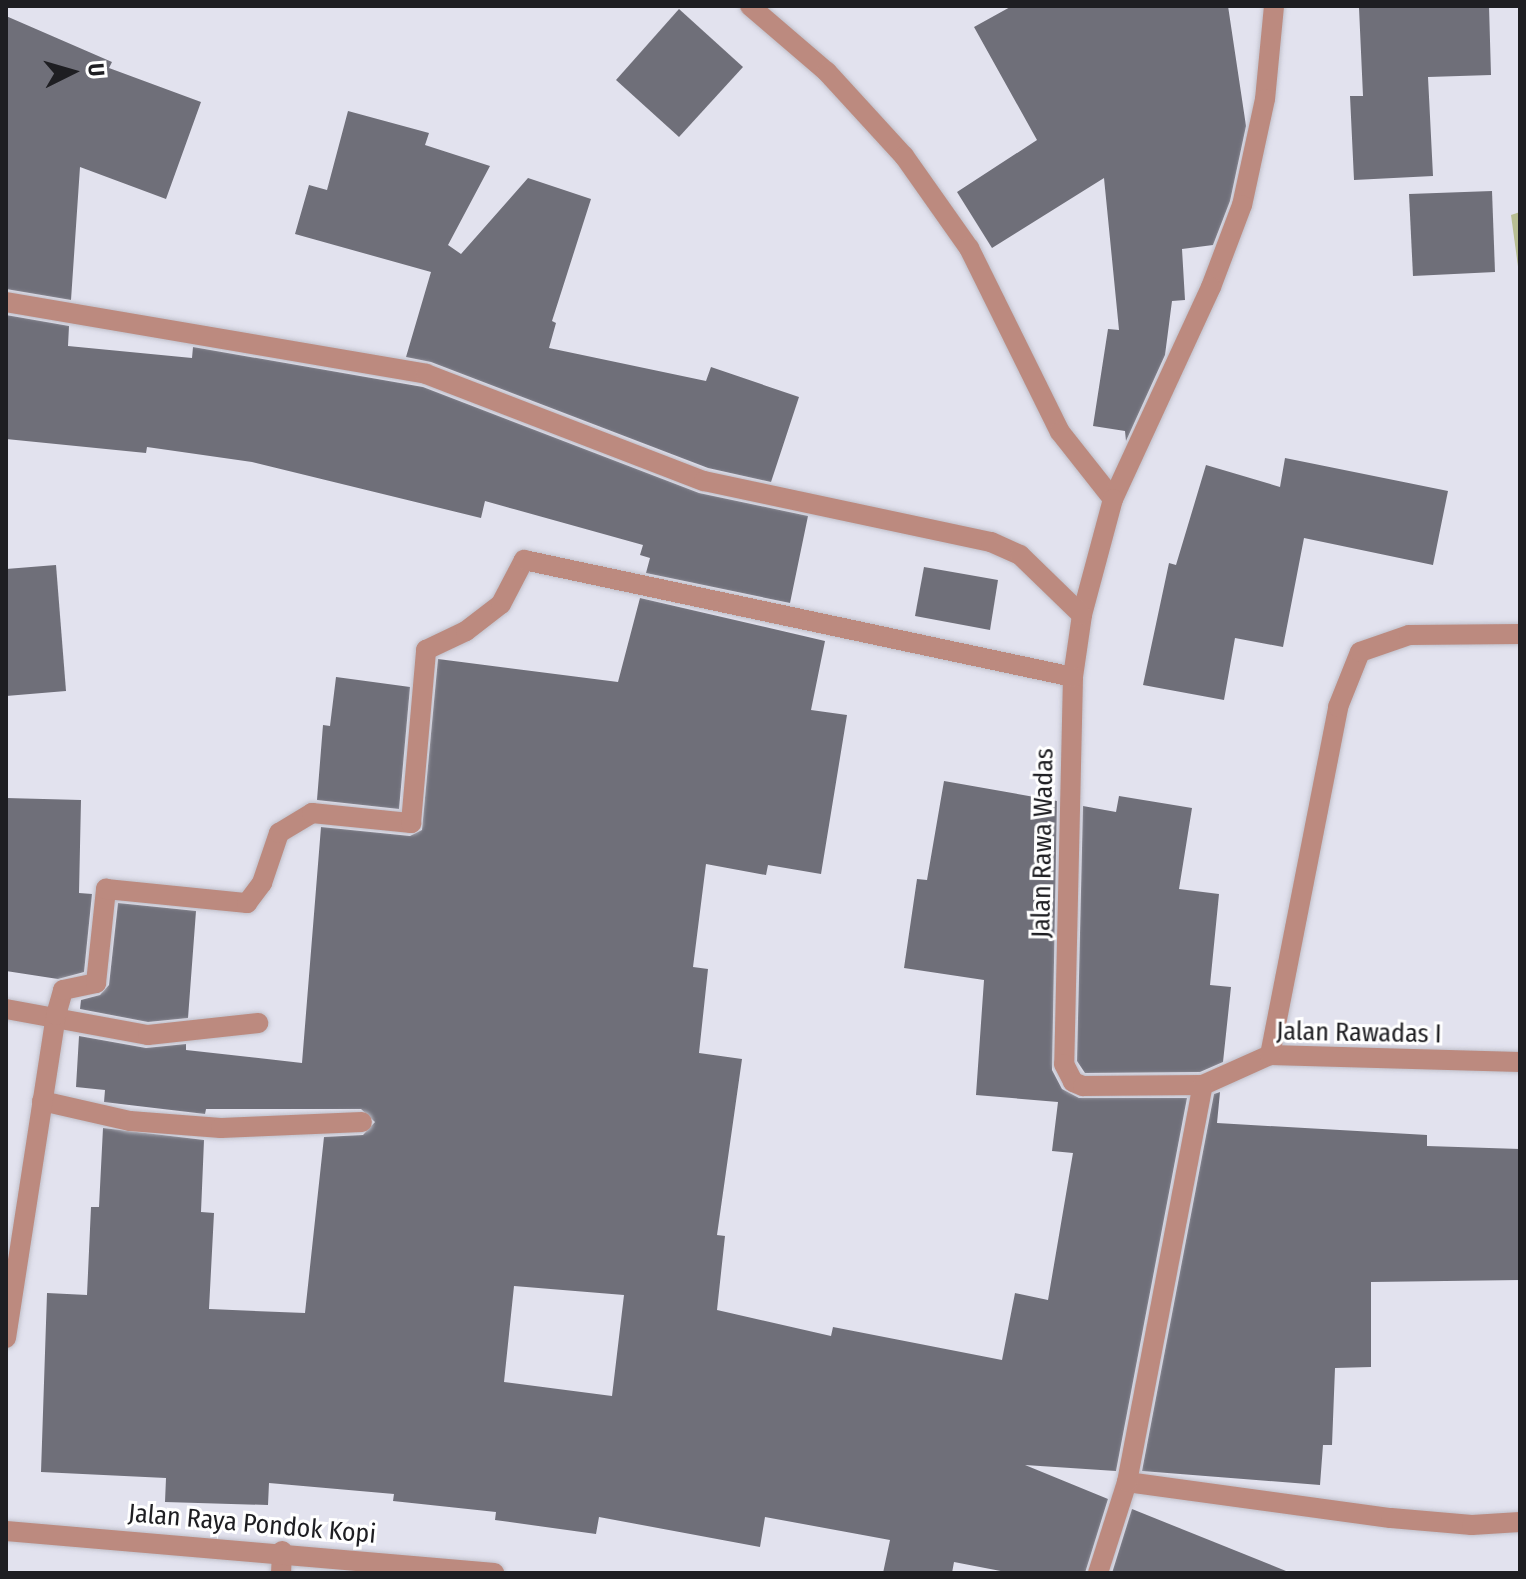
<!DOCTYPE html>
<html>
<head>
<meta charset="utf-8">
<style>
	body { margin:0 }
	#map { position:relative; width:1526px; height:1579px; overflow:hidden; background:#e2e2ee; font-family:"Fira Sans Condensed",sans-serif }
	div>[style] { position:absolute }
	.green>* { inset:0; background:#b9bf93 }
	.building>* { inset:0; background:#6f6f79 }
	.roads { filter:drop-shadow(0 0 2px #bfbfc9) drop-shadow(0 0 2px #bfbfc9) }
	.minor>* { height:20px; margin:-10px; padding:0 10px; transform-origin:10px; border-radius:10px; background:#bc8a7f }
	.tertiary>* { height:20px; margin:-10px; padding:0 10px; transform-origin:10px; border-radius:10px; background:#bc8a7f }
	span { translate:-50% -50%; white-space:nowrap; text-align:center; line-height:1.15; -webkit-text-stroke:6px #fff; paint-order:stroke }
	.street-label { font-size:26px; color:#1e1e22 }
	.frame { position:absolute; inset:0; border:8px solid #1e1e22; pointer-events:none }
	.north { position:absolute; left:32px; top:32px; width:80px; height:80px; -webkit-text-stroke:6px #fff; paint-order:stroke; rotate:85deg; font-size:22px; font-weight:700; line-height:32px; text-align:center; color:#1e1e22 }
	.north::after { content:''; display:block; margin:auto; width:28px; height:36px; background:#1e1e22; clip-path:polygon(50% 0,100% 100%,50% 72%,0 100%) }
</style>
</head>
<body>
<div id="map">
	<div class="green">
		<i style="clip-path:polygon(1520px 212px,1520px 281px,1511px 215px)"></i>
	</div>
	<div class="building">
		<i style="clip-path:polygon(1012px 6px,1228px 6px,1246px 126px,1230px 201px,1213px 245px,1182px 249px,1185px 300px,1172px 301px,1165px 355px,1126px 441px,1125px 431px,1093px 426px,1108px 329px,1119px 330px,1104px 178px,992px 248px,957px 192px,1037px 140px,974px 27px)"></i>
		<i style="clip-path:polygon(1489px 6px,1491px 75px,1428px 77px,1433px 176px,1354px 180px,1350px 96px,1363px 96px,1359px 8px)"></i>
		<i style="clip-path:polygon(679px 9px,743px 67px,679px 137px,616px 80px)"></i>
		<i style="clip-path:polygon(6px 16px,112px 62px,109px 68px,201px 102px,166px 199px,80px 167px,71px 300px,6px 289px)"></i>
		<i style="clip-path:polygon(348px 111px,429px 133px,425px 145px,490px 166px,448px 245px,461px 254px,528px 178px,591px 199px,552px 321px,556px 323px,549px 348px,706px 381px,711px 367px,799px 397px,771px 482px,708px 468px,431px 362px,406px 357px,431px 272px,295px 234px,309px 185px,327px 190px)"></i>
		<i style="clip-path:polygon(1492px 191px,1495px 272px,1413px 276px,1409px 194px)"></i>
		<i style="clip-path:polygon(6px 315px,69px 326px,68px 346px,192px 358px,193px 347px,423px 387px,699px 493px,808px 516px,790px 603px,646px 573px,650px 558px,640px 555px,643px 545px,485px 501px,481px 518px,252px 462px,147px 447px,146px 453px,6px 439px)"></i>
		<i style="clip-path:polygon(1285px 458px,1448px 491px,1433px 565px,1304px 538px,1283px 647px,1235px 638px,1224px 700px,1143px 685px,1169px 563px,1176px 565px,1206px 465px,1280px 487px)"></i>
		<i style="clip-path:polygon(56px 565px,66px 691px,6px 696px,6px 569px)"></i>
		<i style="clip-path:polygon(924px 567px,998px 580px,990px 630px,915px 616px)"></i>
		<i style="clip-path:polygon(evenodd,640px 598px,825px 641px,811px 710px,847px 715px,821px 874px,768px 865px,766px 875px,706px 864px,693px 967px,708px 969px,699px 1053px,742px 1059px,717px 1235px,725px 1236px,717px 1310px,831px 1336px,833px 1327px,1002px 1360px,1015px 1293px,1048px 1300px,1073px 1153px,1052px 1151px,1058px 1102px,976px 1095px,984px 980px,904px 968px,917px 879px,927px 880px,944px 781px,1057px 801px,1052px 1070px,1062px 1089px,1079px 1098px,1187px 1098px,1116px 1471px,1025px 1465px,1108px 1499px,1085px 1573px,1011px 1573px,954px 1562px,952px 1573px,883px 1573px,890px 1540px,765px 1517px,760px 1547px,599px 1517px,596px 1534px,495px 1520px,496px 1512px,393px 1501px,394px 1494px,269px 1483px,268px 1505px,165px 1502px,166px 1478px,41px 1472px,47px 1293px,87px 1295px,91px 1207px,99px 1207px,103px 1128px,204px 1140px,201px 1212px,214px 1213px,209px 1309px,305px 1313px,324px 1137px,363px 1135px,375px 1122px,361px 1109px,206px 1109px,205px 1114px,104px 1102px,105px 1090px,76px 1087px,79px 1036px,146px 1048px,186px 1044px,186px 1050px,302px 1063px,321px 827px,410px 836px,422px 830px,438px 659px,618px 682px,640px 598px,514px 1286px,624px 1295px,612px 1396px,504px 1382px,514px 1286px)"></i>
		<i style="clip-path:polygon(336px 677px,410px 687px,399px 809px,317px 800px,323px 725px,330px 726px)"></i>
		<i style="clip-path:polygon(1119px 796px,1192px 808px,1179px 889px,1219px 894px,1210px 985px,1231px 987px,1223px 1062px,1200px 1072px,1085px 1073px,1077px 1061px,1083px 806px,1116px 812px)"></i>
		<i style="clip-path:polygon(6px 798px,81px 800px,79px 893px,92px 894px,84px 972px,58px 979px,6px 971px)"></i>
		<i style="clip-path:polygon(118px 903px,196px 911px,188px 1018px,148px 1022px,80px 1009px,81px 1000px,100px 995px,109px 985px)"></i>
		<i style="clip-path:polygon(1220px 1092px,1217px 1123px,1427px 1135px,1427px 1146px,1520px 1149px,1520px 1280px,1371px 1282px,1371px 1367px,1335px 1368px,1332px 1445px,1323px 1445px,1320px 1485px,1142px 1471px,1214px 1094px)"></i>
		<i style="clip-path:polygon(1132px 1509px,1286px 1571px,1285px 1573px,1112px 1573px)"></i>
	</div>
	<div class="roads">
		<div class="minor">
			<i style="left:750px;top:6px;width:101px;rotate:40.6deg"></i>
			<i style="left:827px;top:72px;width:114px;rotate:47.5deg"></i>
			<i style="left:904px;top:156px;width:113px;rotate:54.8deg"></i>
			<i style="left:969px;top:248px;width:205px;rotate:63.7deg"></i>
			<i style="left:1060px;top:432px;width:85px;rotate:51.7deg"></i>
			<i style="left:1274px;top:6px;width:93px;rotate:95.5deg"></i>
			<i style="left:1265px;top:99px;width:108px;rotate:102.2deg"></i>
			<i style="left:1242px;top:205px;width:88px;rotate:110.7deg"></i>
			<i style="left:1211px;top:287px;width:234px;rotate:114.8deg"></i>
			<i style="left:1113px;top:499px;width:120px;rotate:105deg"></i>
			<i style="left:1082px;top:615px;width:63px;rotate:98.3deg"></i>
			<i style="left:1073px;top:677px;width:387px;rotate:91.3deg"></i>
			<i style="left:1064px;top:1064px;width:20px;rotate:63deg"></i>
			<i style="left:1073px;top:1082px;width:11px;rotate:22deg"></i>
			<i style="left:1083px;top:1086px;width:120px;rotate:-0.5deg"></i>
			<i style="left:1203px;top:1085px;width:73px;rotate:-24.1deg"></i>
			<i style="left:1270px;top:1055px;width:250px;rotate:1.6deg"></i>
			<i style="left:6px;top:302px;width:426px;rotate:9.7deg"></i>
			<i style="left:426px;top:374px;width:298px;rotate:21.1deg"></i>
			<i style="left:704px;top:481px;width:293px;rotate:12deg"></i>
			<i style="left:991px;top:542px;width:32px;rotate:24deg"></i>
			<i style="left:1020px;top:555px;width:86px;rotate:44.1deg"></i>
			<i style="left:6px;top:1009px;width:144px;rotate:10.4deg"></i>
			<i style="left:148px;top:1035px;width:111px;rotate:-6.2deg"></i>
			<i style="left:1270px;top:1055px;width:355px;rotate:-78.9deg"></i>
			<i style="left:1338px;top:707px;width:59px;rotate:-68.2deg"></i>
			<i style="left:1360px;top:652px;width:52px;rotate:-19.1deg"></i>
			<i style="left:1409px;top:635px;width:111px;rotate:-0.5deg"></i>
			<i style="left:42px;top:1101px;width:90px;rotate:12.8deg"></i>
			<i style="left:130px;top:1121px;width:91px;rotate:4.4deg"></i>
			<i style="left:221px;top:1128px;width:141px;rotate:-2.4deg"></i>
			<i style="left:6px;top:1338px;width:327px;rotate:-81.2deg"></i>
			<i style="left:56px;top:1015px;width:26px;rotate:-74deg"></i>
			<i style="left:63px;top:990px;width:34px;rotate:-12deg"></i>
			<i style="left:96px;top:983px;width:95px;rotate:-83.9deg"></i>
			<i style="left:106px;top:889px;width:142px;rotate:5.7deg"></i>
			<i style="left:247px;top:903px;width:25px;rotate:-53deg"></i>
			<i style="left:262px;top:883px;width:53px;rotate:-71.2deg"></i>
			<i style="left:279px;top:833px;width:39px;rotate:-31deg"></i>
			<i style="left:312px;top:813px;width:100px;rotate:5.8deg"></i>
			<i style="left:411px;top:823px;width:174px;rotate:-85deg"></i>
			<i style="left:426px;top:650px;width:44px;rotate:-25.4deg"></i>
			<i style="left:466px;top:631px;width:44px;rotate:-37.6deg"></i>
			<i style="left:501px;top:604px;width:50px;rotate:-62.4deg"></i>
			<i style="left:524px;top:560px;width:561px;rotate:12.03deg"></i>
			<i style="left:1127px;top:1482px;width:266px;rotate:7.8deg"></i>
			<i style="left:1391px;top:1518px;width:81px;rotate:4.9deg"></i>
			<i style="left:1472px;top:1525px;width:48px;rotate:-3.6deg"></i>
			<i style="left:281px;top:1573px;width:22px;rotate:-87deg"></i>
			<i style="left:1098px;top:1573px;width:96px;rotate:-72.3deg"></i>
			<i style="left:1127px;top:1482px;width:404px;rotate:-79.2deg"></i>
		</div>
		<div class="tertiary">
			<i style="left:6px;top:1531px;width:490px;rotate:4.9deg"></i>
		</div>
	</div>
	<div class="street-label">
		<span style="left:1043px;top:843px;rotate:-89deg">Jalan Rawa Wadas</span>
		<span style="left:1359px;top:1033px;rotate:1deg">Jalan Rawadas I</span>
		<span style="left:252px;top:1524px;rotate:5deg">Jalan Raya Pondok Kopi</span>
	</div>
	<div class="frame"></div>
	<div class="north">U</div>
</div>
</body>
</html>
